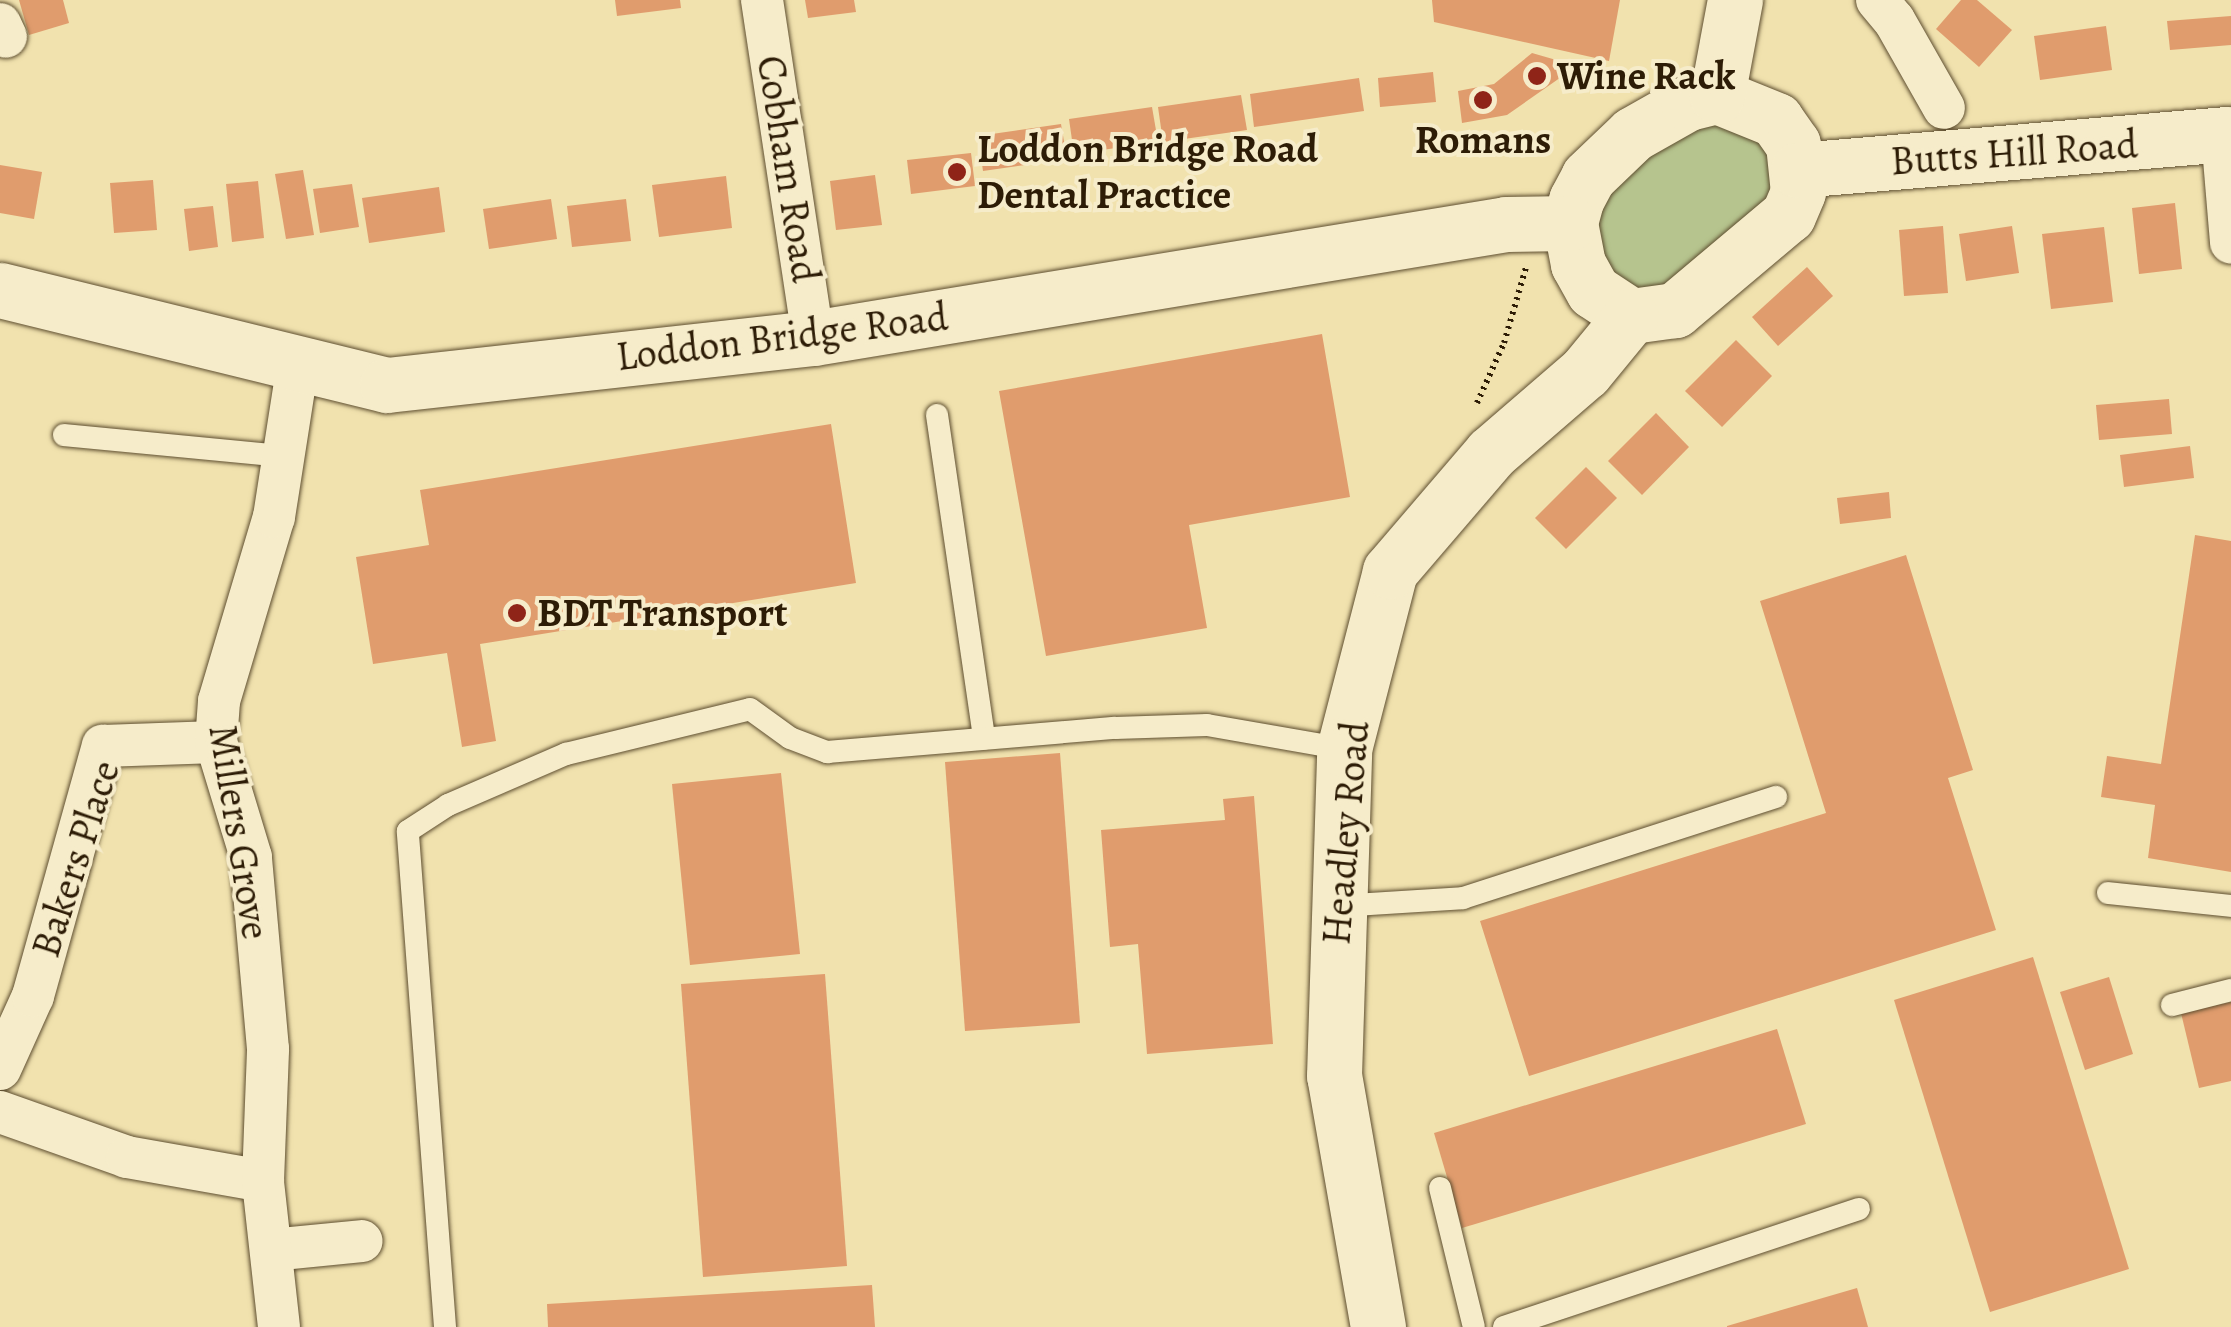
<!DOCTYPE html>
<html>
<head>
<meta charset="utf-8">
<style>
	body { margin:0 }
	#map { position:relative; width:2231px; height:1327px; overflow:hidden; background:#f1e2ae; font-family:Alegreya,serif }
	div>[style] { position:absolute }
	.green>* { inset:0; background:#b6c48e }
	.building>* { inset:0; background:#e09c6d }
	.path>* { height:6px; margin-top:-3px; transform-origin:0; background:repeating-linear-gradient(90deg,#2d1c06 0 2.5px,transparent 0 7.5px) }
	.roads { filter:drop-shadow(0 0 2px #5e4e30) drop-shadow(0 0 2px #5e4e30) }
	.lane>* { height:22px; margin:-11px; padding:0 11px; transform-origin:11px; border-radius:11px; background:#f6ecca }
	.street>* { height:42px; margin:-21px; padding:0 21px; transform-origin:21px; border-radius:21px; background:#f6ecca }
	.secondary>* { height:55px; margin:-27.5px; padding:0 27.5px; transform-origin:27.5px; border-radius:27.5px; background:#f6ecca }
	.dots>* { width:28px; height:28px; translate:-50% -50%; box-sizing:border-box; border:5px solid #f6ecca; border-radius:50% }
	span { translate:-50% -50%; white-space:nowrap; text-align:center; line-height:1.15; -webkit-text-stroke:8px #f6ecca; paint-order:stroke }
	.poi-label { font-size:40px; color:#2d1c06; font-weight:700 }
	.left { translate:0 -50%; text-align:left }
	.street-label { font-size:40px; color:#2d1c06 }
</style>
</head>
<body>
<div id="map">
	<div class="green">
		<i style="clip-path:polygon(1701px 116px,1773px 141px,1784px 190px,1671px 293px,1615px 288px,1589px 209px,1597px 192px)"></i>
	</div>
	<div class="building">
		<i style="clip-path:polygon(19px 0,63px 0,69px 23px,29px 35px)"></i>
		<i style="clip-path:polygon(615px 0,680px 0,681px 8px,617px 16px)"></i>
		<i style="clip-path:polygon(805px 0,854px 0,856px 12px,808px 18px)"></i>
		<i style="clip-path:polygon(1432px 0,1620px 0,1609px 61px,1434px 22px)"></i>
		<i style="clip-path:polygon(1961px 0,1977px 0,2012px 30px,1979px 67px,1936px 29px)"></i>
		<i style="clip-path:polygon(2231px 16px,2231px 45px,2170px 50px,2167px 21px)"></i>
		<i style="clip-path:polygon(2106px 26px,2112px 70px,2040px 80px,2034px 36px)"></i>
		<i style="clip-path:polygon(1532px 53px,1577px 66px,1507px 115px,1462px 123px,1458px 91px,1494px 84px)"></i>
		<i style="clip-path:polygon(1433px 72px,1436px 102px,1380px 107px,1378px 78px)"></i>
		<i style="clip-path:polygon(1359px 78px,1364px 111px,1254px 127px,1250px 94px)"></i>
		<i style="clip-path:polygon(1241px 95px,1247px 130px,1163px 142px,1158px 107px)"></i>
		<i style="clip-path:polygon(1152px 107px,1158px 142px,1074px 154px,1069px 119px)"></i>
		<i style="clip-path:polygon(1061px 124px,1067px 159px,983px 171px,978px 136px)"></i>
		<i style="clip-path:polygon(971px 153px,975px 186px,911px 194px,907px 160px)"></i>
		<i style="clip-path:polygon(0 165px,42px 172px,34px 219px,0 213px)"></i>
		<i style="clip-path:polygon(303px 170px,314px 235px,286px 239px,275px 174px)"></i>
		<i style="clip-path:polygon(875px 175px,882px 225px,836px 230px,830px 181px)"></i>
		<i style="clip-path:polygon(726px 176px,732px 228px,659px 237px,652px 185px)"></i>
		<i style="clip-path:polygon(153px 180px,157px 230px,114px 233px,110px 183px)"></i>
		<i style="clip-path:polygon(258px 181px,264px 238px,232px 242px,226px 184px)"></i>
		<i style="clip-path:polygon(352px 184px,359px 227px,320px 233px,313px 189px)"></i>
		<i style="clip-path:polygon(439px 187px,445px 232px,369px 243px,362px 198px)"></i>
		<i style="clip-path:polygon(551px 199px,557px 239px,489px 249px,483px 209px)"></i>
		<i style="clip-path:polygon(626px 199px,631px 241px,572px 247px,567px 206px)"></i>
		<i style="clip-path:polygon(2175px 203px,2182px 269px,2139px 274px,2132px 208px)"></i>
		<i style="clip-path:polygon(213px 206px,218px 247px,189px 251px,184px 209px)"></i>
		<i style="clip-path:polygon(1943px 226px,1948px 293px,1904px 296px,1899px 230px)"></i>
		<i style="clip-path:polygon(2012px 226px,2019px 273px,1966px 281px,1959px 234px)"></i>
		<i style="clip-path:polygon(2104px 227px,2113px 302px,2051px 309px,2042px 234px)"></i>
		<i style="clip-path:polygon(1807px 267px,1833px 296px,1778px 346px,1752px 317px)"></i>
		<i style="clip-path:polygon(1322px 334px,1350px 497px,1189px 525px,1207px 628px,1046px 656px,999px 391px)"></i>
		<i style="clip-path:polygon(1736px 340px,1772px 376px,1722px 427px,1685px 391px)"></i>
		<i style="clip-path:polygon(2169px 399px,2172px 434px,2099px 440px,2096px 405px)"></i>
		<i style="clip-path:polygon(1656px 413px,1689px 447px,1642px 495px,1608px 461px)"></i>
		<i style="clip-path:polygon(831px 424px,856px 583px,480px 644px,496px 741px,462px 747px,447px 653px,373px 664px,356px 557px,429px 545px,420px 490px)"></i>
		<i style="clip-path:polygon(2190px 446px,2194px 478px,2124px 487px,2120px 455px)"></i>
		<i style="clip-path:polygon(1586px 467px,1617px 498px,1566px 549px,1535px 518px)"></i>
		<i style="clip-path:polygon(1889px 492px,1891px 518px,1840px 524px,1837px 498px)"></i>
		<i style="clip-path:polygon(2195px 535px,2231px 541px,2231px 872px,2148px 858px,2155px 805px,2101px 797px,2107px 756px,2161px 764px)"></i>
		<i style="clip-path:polygon(1906px 555px,1973px 770px,1948px 778px,1996px 930px,1529px 1076px,1480px 921px,1826px 813px,1760px 601px)"></i>
		<i style="clip-path:polygon(1060px 753px,1080px 1023px,965px 1031px,945px 762px)"></i>
		<i style="clip-path:polygon(781px 773px,800px 954px,690px 965px,672px 784px)"></i>
		<i style="clip-path:polygon(1254px 796px,1273px 1044px,1147px 1054px,1138px 944px,1110px 947px,1101px 830px,1225px 820px,1223px 799px)"></i>
		<i style="clip-path:polygon(2033px 957px,2129px 1269px,1990px 1312px,1894px 1000px)"></i>
		<i style="clip-path:polygon(825px 974px,847px 1266px,703px 1277px,681px 984px)"></i>
		<i style="clip-path:polygon(2109px 977px,2133px 1054px,2085px 1070px,2060px 992px)"></i>
		<i style="clip-path:polygon(2231px 1002px,2231px 1081px,2199px 1088px,2181px 1013px)"></i>
		<i style="clip-path:polygon(1777px 1029px,1806px 1124px,1462px 1228px,1434px 1133px)"></i>
		<i style="clip-path:polygon(872px 1285px,875px 1327px,548px 1327px,547px 1304px)"></i>
		<i style="clip-path:polygon(1857px 1288px,1868px 1327px,1727px 1327px,1727px 1326px)"></i>
	</div>
	<div class="path">
		<i style="left:1477px;top:403px;width:66px;rotate:-65.8deg"></i>
		<i style="left:1504px;top:343px;width:82px;rotate:-73.8deg"></i>
	</div>
	<div class="roads">
		<div class="lane">
			<i style="left:937px;top:415px;width:327px;rotate:81.7deg"></i>
			<i style="left:64px;top:435px;width:220px;rotate:5.5deg"></i>
			<i style="left:2108px;top:893px;width:124px;rotate:6deg"></i>
			<i style="left:1337px;top:906px;width:126px;rotate:-3.6deg"></i>
			<i style="left:1463px;top:898px;width:329px;rotate:-17.9deg"></i>
			<i style="left:2172px;top:1005px;width:61px;rotate:-14.3deg"></i>
			<i style="left:1440px;top:1188px;width:143px;rotate:76.3deg"></i>
			<i style="left:445px;top:1327px;width:497px;rotate:-94.3deg"></i>
			<i style="left:408px;top:831px;width:48px;rotate:-33deg"></i>
			<i style="left:448px;top:805px;width:129px;rotate:-23.4deg"></i>
			<i style="left:566px;top:754px;width:189px;rotate:-13.7deg"></i>
			<i style="left:750px;top:709px;width:49px;rotate:35.9deg"></i>
			<i style="left:790px;top:738px;width:40px;rotate:21deg"></i>
			<i style="left:827px;top:752px;width:289px;rotate:-4.8deg"></i>
			<i style="left:1115px;top:728px;width:92px;rotate:-1.9deg"></i>
			<i style="left:1207px;top:725px;width:139px;rotate:9.9deg"></i>
			<i style="left:1504px;top:1327px;width:374px;rotate:-18.4deg"></i>
		</div>
		<div class="street">
			<i style="left:762px;top:0;width:342px;rotate:81.4deg"></i>
			<i style="left:1877px;top:0;width:26px;rotate:50deg"></i>
			<i style="left:1894px;top:20px;width:101px;rotate:60.4deg"></i>
			<i style="left:0;top:24px;width:14px;rotate:65deg"></i>
			<i style="left:2222px;top:135px;width:108px;rotate:85.2deg"></i>
			<i style="left:0;top:1069px;width:80px;rotate:-65.7deg"></i>
			<i style="left:33px;top:996px;width:260px;rotate:-74.4deg"></i>
			<i style="left:103px;top:746px;width:113px;rotate:-2deg"></i>
			<i style="left:0;top:1112px;width:135px;rotate:19.5deg"></i>
			<i style="left:127px;top:1157px;width:138px;rotate:10deg"></i>
			<i style="left:271px;top:1250px;width:91px;rotate:-5.6deg"></i>
			<i style="left:279px;top:1327px;width:147px;rotate:-96.3deg"></i>
			<i style="left:263px;top:1181px;width:132px;rotate:-87.8deg"></i>
			<i style="left:268px;top:1049px;width:193px;rotate:-95.1deg"></i>
			<i style="left:251px;top:857px;width:120px;rotate:-106.9deg"></i>
			<i style="left:216px;top:742px;width:41px;rotate:-85.8deg"></i>
			<i style="left:219px;top:701px;width:192px;rotate:-73.4deg"></i>
			<i style="left:274px;top:517px;width:155px;rotate:-81.1deg"></i>
		</div>
		<div class="secondary">
			<i style="left:1717px;top:96px;width:64px;rotate:22.1deg"></i>
			<i style="left:1776px;top:120px;width:29px;rotate:55deg"></i>
			<i style="left:1793px;top:144px;width:48px;rotate:84.1deg"></i>
			<i style="left:1798px;top:192px;width:25px;rotate:113deg"></i>
			<i style="left:1788px;top:215px;width:148px;rotate:139.9deg"></i>
			<i style="left:1675px;top:310px;width:44px;rotate:172.2deg"></i>
			<i style="left:1631px;top:316px;width:45px;rotate:-146.7deg"></i>
			<i style="left:1593px;top:291px;width:31px;rotate:-119deg"></i>
			<i style="left:1578px;top:264px;width:42px;rotate:-101deg"></i>
			<i style="left:1570px;top:223px;width:24px;rotate:-75deg"></i>
			<i style="left:1576px;top:200px;width:26px;rotate:-62deg"></i>
			<i style="left:1588px;top:177px;width:62px;rotate:-43.7deg"></i>
			<i style="left:1633px;top:134px;width:63px;rotate:-29.4deg"></i>
			<i style="left:1688px;top:103px;width:30px;rotate:-14deg"></i>
			<i style="left:1717px;top:96px;width:98px;rotate:-79.4deg"></i>
			<i style="left:1798px;top:170px;width:434px;rotate:-4.8deg"></i>
			<i style="left:0;top:290px;width:398px;rotate:13.8deg"></i>
			<i style="left:387px;top:385px;width:429px;rotate:-6.3deg"></i>
			<i style="left:813px;top:338px;width:702px;rotate:-9.34deg"></i>
			<i style="left:1506px;top:224px;width:64px;rotate:-0.9deg"></i>
			<i style="left:1378px;top:1327px;width:255px;rotate:-99.9deg"></i>
			<i style="left:1334px;top:1076px;width:327px;rotate:-88.2deg"></i>
			<i style="left:1344px;top:749px;width:184px;rotate:-75.5deg"></i>
			<i style="left:1390px;top:571px;width:155px;rotate:-49.4deg"></i>
			<i style="left:1491px;top:453px;width:124px;rotate:-40.8deg"></i>
			<i style="left:1585px;top:372px;width:72px;rotate:-50.6deg"></i>
		</div>
	</div>
	<div class="dots">
		<i style="left:1537px;top:76px;background:#8f2418"></i>
		<i style="left:1483px;top:100px;background:#8f2418"></i>
		<i style="left:957px;top:172px;background:#8f2418"></i>
		<i style="left:517px;top:613px;background:#8f2418"></i>
	</div>
	<div class="poi-label">
		<span class="left" style="left:1557px;top:76px">Wine Rack</span>
		<span style="left:1483px;top:140px">Romans</span>
		<span class="left" style="left:977px;top:172px">Loddon Bridge Road<br>Dental Practice</span>
		<span class="left" style="left:537px;top:613px">BDT Transport</span>
	</div>
	<div class="street-label">
		<span style="left:2014px;top:153px;rotate:-4deg">Butts Hill Road</span>
		<span style="left:788px;top:169px;rotate:81deg">Cobham Road</span>
		<span style="left:782px;top:337px;rotate:-7deg">Loddon Bridge Road</span>
		<span style="left:239px;top:832px;rotate:81deg">Millers Grove</span>
		<span style="left:1346px;top:833px;rotate:-85deg">Headley Road</span>
		<span style="left:76px;top:859px;rotate:-72deg">Bakers Place</span>
	</div>
</div>
</body>
</html>
